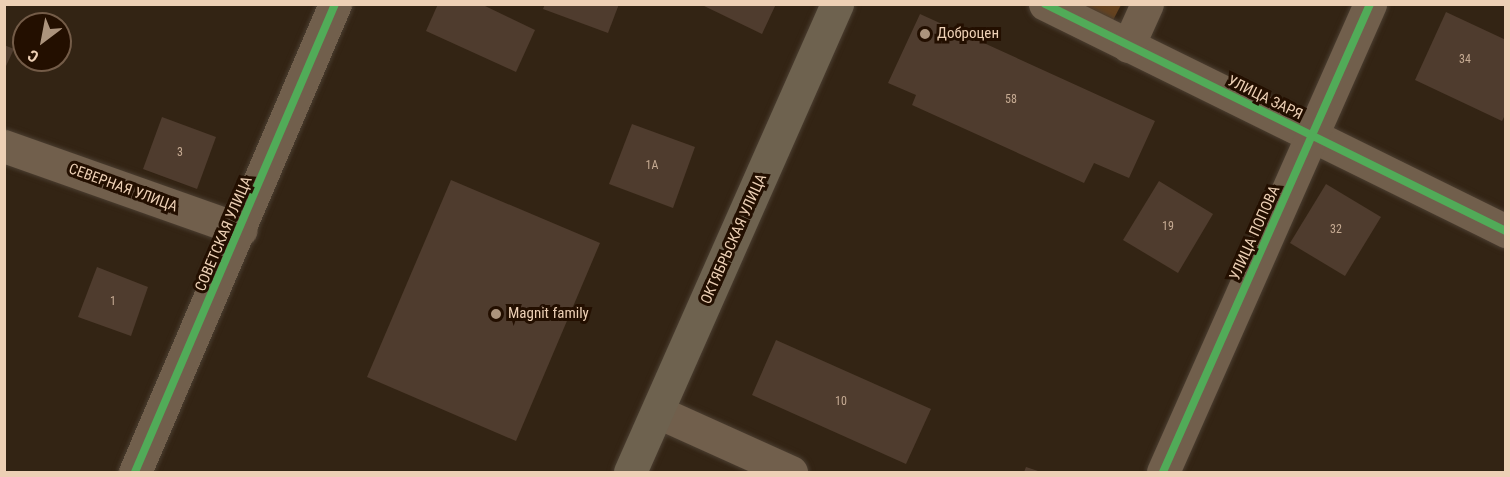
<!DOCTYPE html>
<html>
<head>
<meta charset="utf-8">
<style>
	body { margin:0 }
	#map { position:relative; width:1510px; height:477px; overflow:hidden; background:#332414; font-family:"Roboto Condensed",sans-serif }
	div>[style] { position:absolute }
	.green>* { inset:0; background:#654320 }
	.building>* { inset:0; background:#4f3c2e }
	.roads { filter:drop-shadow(0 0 2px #4b3e31) drop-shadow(0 0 2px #4b3e31) }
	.minor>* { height:33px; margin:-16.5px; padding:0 16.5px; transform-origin:16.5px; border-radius:16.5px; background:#715f4c }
	.major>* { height:33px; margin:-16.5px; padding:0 16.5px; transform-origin:16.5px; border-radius:16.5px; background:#6e624f }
	.cycleway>* { height:8px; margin:-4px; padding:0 4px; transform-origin:4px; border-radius:4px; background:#51ab58 }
	.dots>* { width:16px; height:16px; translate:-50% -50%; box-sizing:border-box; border:3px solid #230f00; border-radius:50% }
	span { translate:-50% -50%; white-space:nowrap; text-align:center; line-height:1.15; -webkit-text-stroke:6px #230f00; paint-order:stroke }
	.number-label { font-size:12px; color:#c6ab93 }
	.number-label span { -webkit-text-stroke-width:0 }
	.poi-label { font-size:15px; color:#edd0b5 }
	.left { translate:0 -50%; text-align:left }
	.street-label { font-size:15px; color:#edd0b5 }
	.frame { position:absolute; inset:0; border:6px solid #edd0b5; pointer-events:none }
	.north { position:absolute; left:12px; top:12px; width:60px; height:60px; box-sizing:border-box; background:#230f00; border:2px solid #745c48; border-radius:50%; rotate:212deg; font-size:16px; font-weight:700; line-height:24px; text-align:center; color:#edd0b5 }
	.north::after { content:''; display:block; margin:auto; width:21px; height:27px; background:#ac947d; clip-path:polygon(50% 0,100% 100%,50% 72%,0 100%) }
</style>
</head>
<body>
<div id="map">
	<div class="green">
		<i style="clip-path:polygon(1073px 5px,1121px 5px,1111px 24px)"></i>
	</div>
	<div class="building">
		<i style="clip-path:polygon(438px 4px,481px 4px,535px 30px,516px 72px,426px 31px)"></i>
		<i style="clip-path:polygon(545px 4px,619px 4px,608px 33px,543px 9px)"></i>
		<i style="clip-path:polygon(700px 4px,776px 4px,762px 34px)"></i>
		<i style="clip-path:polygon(1446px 12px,1506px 40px,1506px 113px,1502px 121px,1415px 80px)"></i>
		<i style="clip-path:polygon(920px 14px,1155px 121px,1129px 178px,1094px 163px,1084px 183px,912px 105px,916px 95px,888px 83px)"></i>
		<i style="clip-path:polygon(4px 45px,14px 49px,6px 66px,4px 65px)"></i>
		<i style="clip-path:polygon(162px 117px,216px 137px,197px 189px,143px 169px)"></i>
		<i style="clip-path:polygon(632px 124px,695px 147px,673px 208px,609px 184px)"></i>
		<i style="clip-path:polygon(451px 180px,600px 243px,516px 441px,367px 377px)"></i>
		<i style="clip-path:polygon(1159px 181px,1213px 214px,1178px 273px,1123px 240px)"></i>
		<i style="clip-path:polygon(1326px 184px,1381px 217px,1345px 276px,1290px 243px)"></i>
		<i style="clip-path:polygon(97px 267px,148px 287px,131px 336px,78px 317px)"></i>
		<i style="clip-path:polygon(776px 340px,931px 409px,906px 464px,752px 395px)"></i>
		<i style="clip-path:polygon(1026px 467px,1041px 472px,1024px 472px)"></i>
	</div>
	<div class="roads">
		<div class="minor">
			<i style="left:1045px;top:4px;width:514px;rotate:26.22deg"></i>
			<i style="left:1128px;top:46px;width:46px;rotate:-65.7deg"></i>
			<i style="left:4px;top:146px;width:251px;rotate:19.5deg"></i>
			<i style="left:658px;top:412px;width:146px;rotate:24.3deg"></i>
			<i style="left:135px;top:472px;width:509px;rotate:-66.86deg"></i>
			<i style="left:1163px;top:472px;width:512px;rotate:-66.14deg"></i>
		</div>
		<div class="major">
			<i style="left:630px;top:472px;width:512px;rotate:-66.14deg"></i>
		</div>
	</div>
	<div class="cycleway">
		<i style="left:1045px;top:4px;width:514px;rotate:26.22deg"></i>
		<i style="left:135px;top:472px;width:509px;rotate:-66.86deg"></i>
		<i style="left:1163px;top:472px;width:512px;rotate:-66.14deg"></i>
	</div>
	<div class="dots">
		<i style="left:925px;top:34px;background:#ac947d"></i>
		<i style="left:496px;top:314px;background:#ac947d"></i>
	</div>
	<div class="number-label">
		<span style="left:1465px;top:60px">34</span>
		<span style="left:1011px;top:100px">58</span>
		<span style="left:180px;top:153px">3</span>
		<span style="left:652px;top:166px">1А</span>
		<span style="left:1168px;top:227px">19</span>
		<span style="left:1336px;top:230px">32</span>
		<span style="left:113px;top:302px">1</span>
		<span style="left:841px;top:402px">10</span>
	</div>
	<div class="poi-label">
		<span class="left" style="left:937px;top:34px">Доброцен</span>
		<span class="left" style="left:508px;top:314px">Magnit family</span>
	</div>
	<div class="street-label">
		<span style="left:1265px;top:98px;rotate:26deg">УЛИЦА ЗАРЯ</span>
		<span style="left:123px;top:188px;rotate:20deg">СЕВЕРНАЯ УЛИЦА</span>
		<span style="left:1255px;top:233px;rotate:-66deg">УЛИЦА ПОПОВА</span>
		<span style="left:224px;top:234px;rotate:-67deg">СОВЕТСКАЯ УЛИЦА</span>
		<span style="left:734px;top:239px;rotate:-66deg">ОКТЯБРЬСКАЯ УЛИЦА</span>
	</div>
	<div class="frame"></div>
	<div class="north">С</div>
</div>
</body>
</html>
